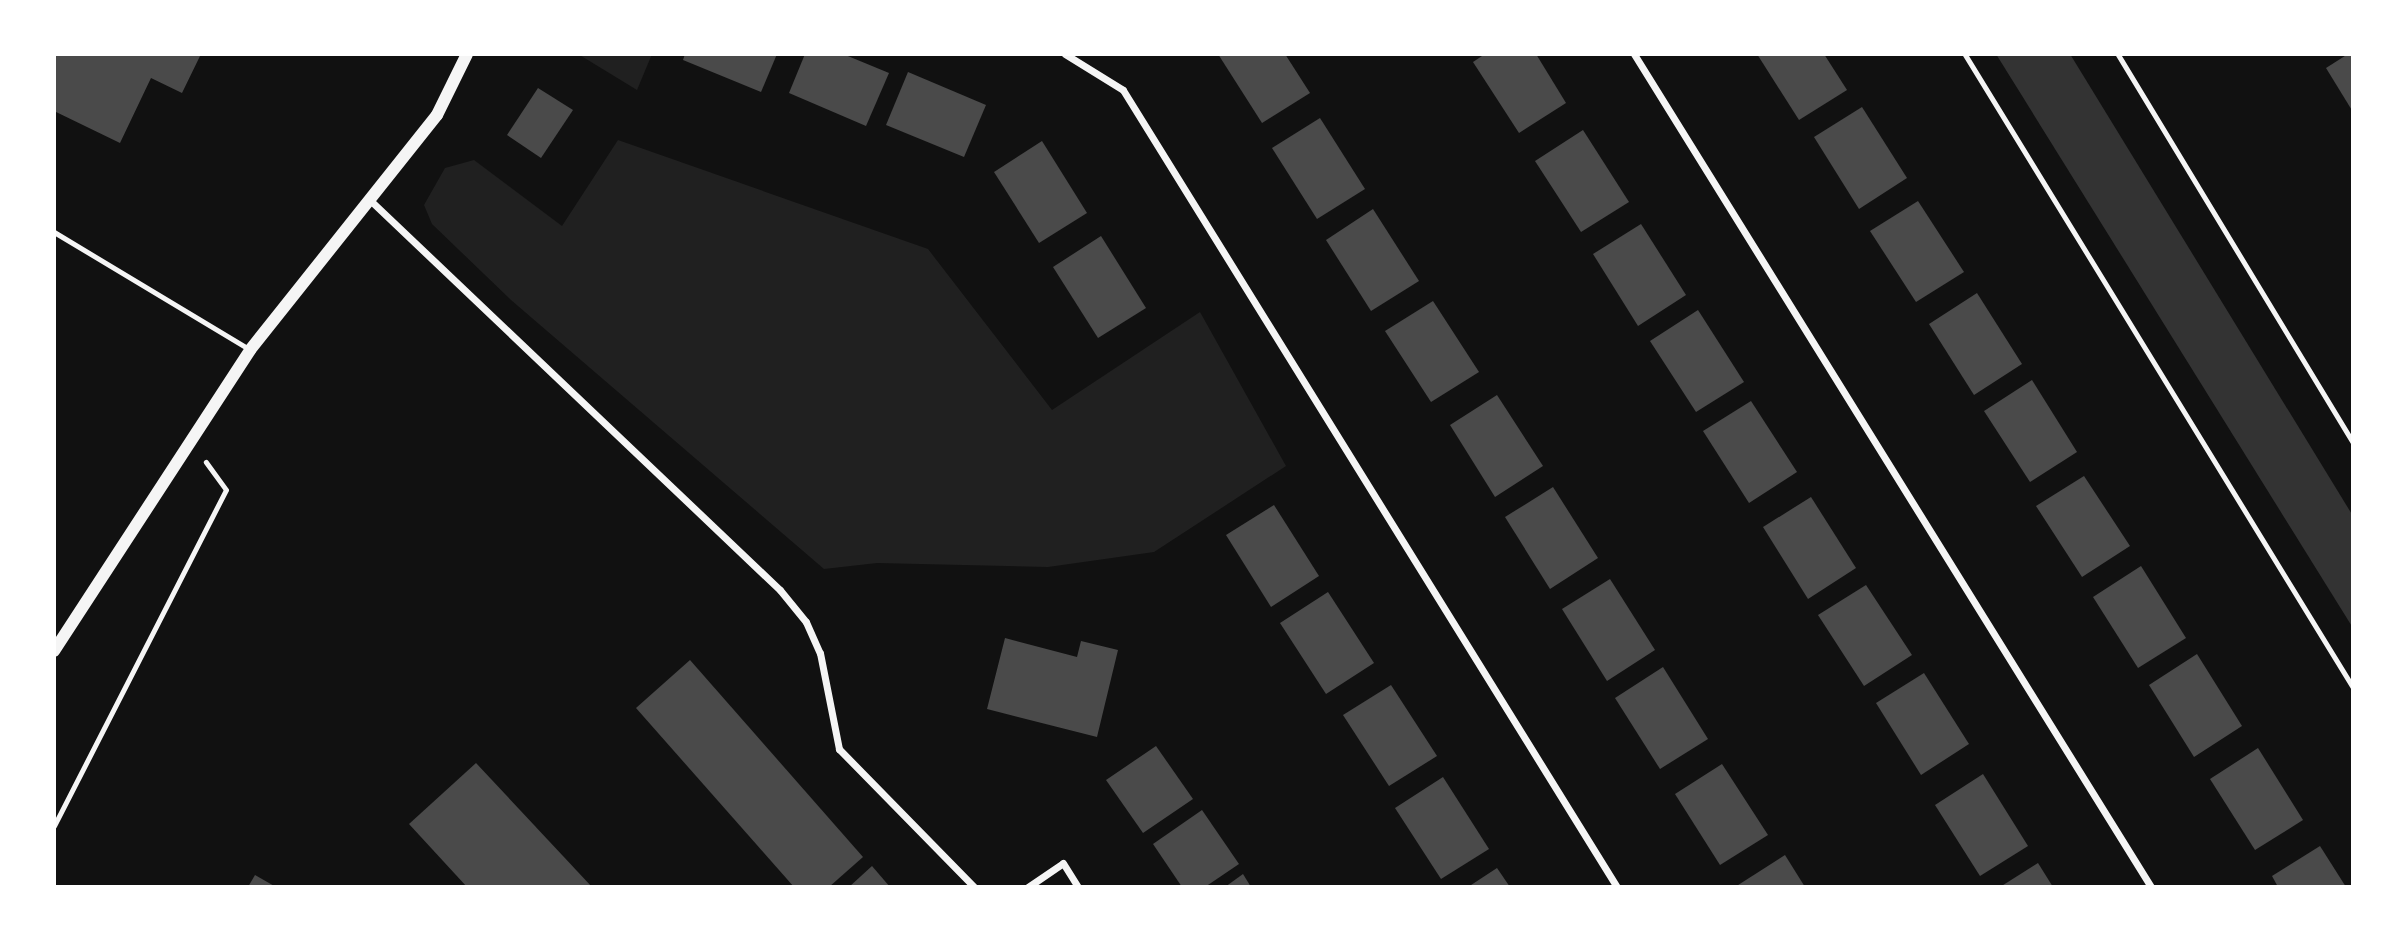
<!DOCTYPE html>
<html>
<head>
<meta charset="utf-8">
<style>
	body { margin:0 }
	#map { position:relative; width:2407px; height:941px; overflow:hidden; background:#111; font-family:"DM Sans",sans-serif }
	div>[style] { position:absolute }
	.green>* { inset:0; background:#202020 }
	.water>* { inset:0; background:#333 }
	.building>* { inset:0; background:#4a4a4a }
	.path>* { height:4.5px; margin:-2.25px; padding:0 2.25px; transform-origin:2.25px; border-radius:2.25px; background:#f5f5f5 }
	.service>* { height:5px; margin:-2.5px; padding:0 2.5px; transform-origin:2.5px; border-radius:2.5px; background:#f5f5f5 }
	.minor>* { height:7px; margin:-3.5px; padding:0 3.5px; transform-origin:3.5px; border-radius:3.5px; background:#f5f5f5 }
	.tertiary>* { height:12px; margin:-6px; padding:0 6px; transform-origin:6px; border-radius:6px; background:#f5f5f5 }
	span { translate:-50% -50%; white-space:nowrap; text-align:center; line-height:1.15; -webkit-text-stroke:5px #fff; paint-order:stroke }
	.frame { position:absolute; inset:0; border:56px solid #fff; pointer-events:none }
</style>
</head>
<body>
<div id="map">
	<div class="green">
		<i style="clip-path:polygon(578px 54px,652px 54px,637px 90px)"></i>
		<i style="clip-path:polygon(618px 140px,928px 249px,1052px 410px,1200px 312px,1286px 466px,1154px 552px,1048px 567px,877px 563px,824px 569px,511px 300px,432px 224px,424px 205px,445px 168px,474px 160px,562px 226px)"></i>
	</div>
	<div class="water">
		<i style="clip-path:polygon(1996px 54px,2070px 54px,2353px 516px,2353px 628px)"></i>
	</div>
	<div class="building">
		<i style="clip-path:polygon(54px 54px,201px 54px,182px 93px,151px 78px,120px 143px,54px 111px)"></i>
		<i style="clip-path:polygon(685px 54px,777px 54px,761px 92px,683px 60px)"></i>
		<i style="clip-path:polygon(805px 54px,843px 54px,889px 73px,866px 126px,789px 93px)"></i>
		<i style="clip-path:polygon(1218px 54px,1285px 54px,1310px 93px,1262px 123px)"></i>
		<i style="clip-path:polygon(1485px 54px,1536px 54px,1566px 103px,1519px 133px,1473px 62px)"></i>
		<i style="clip-path:polygon(1757px 54px,1824px 54px,1847px 90px,1799px 120px)"></i>
		<i style="clip-path:polygon(2348px 54px,2353px 54px,2353px 112px,2326px 68px)"></i>
		<i style="clip-path:polygon(908px 72px,986px 105px,964px 157px,886px 125px)"></i>
		<i style="clip-path:polygon(538px 88px,573px 110px,541px 158px,507px 135px)"></i>
		<i style="clip-path:polygon(1862px 107px,1907px 178px,1859px 209px,1814px 137px)"></i>
		<i style="clip-path:polygon(1320px 118px,1365px 189px,1317px 219px,1272px 148px)"></i>
		<i style="clip-path:polygon(1583px 130px,1629px 202px,1581px 232px,1535px 161px)"></i>
		<i style="clip-path:polygon(1042px 141px,1087px 213px,1039px 243px,994px 172px)"></i>
		<i style="clip-path:polygon(1918px 201px,1964px 272px,1916px 302px,1870px 231px)"></i>
		<i style="clip-path:polygon(1373px 209px,1419px 281px,1371px 311px,1326px 240px)"></i>
		<i style="clip-path:polygon(1641px 224px,1686px 295px,1638px 326px,1593px 254px)"></i>
		<i style="clip-path:polygon(1101px 236px,1146px 308px,1098px 338px,1053px 267px)"></i>
		<i style="clip-path:polygon(1977px 293px,2022px 364px,1974px 395px,1929px 324px)"></i>
		<i style="clip-path:polygon(1433px 301px,1479px 372px,1431px 402px,1385px 331px)"></i>
		<i style="clip-path:polygon(1698px 310px,1744px 382px,1696px 412px,1650px 341px)"></i>
		<i style="clip-path:polygon(2032px 380px,2077px 452px,2030px 482px,1984px 411px)"></i>
		<i style="clip-path:polygon(1497px 395px,1543px 466px,1495px 497px,1450px 425px)"></i>
		<i style="clip-path:polygon(1751px 401px,1797px 472px,1749px 503px,1703px 431px)"></i>
		<i style="clip-path:polygon(2084px 476px,2130px 546px,2082px 577px,2036px 506px)"></i>
		<i style="clip-path:polygon(1553px 487px,1598px 558px,1550px 589px,1505px 517px)"></i>
		<i style="clip-path:polygon(1811px 497px,1856px 568px,1808px 599px,1763px 527px)"></i>
		<i style="clip-path:polygon(1274px 505px,1319px 576px,1271px 607px,1226px 535px)"></i>
		<i style="clip-path:polygon(2141px 566px,2186px 638px,2138px 668px,2093px 597px)"></i>
		<i style="clip-path:polygon(1610px 579px,1655px 650px,1607px 681px,1562px 609px)"></i>
		<i style="clip-path:polygon(1866px 585px,1912px 655px,1864px 686px,1818px 615px)"></i>
		<i style="clip-path:polygon(1328px 592px,1374px 663px,1326px 694px,1280px 623px)"></i>
		<i style="clip-path:polygon(1005px 638px,1077px 657px,1081px 641px,1118px 650px,1097px 737px,987px 709px)"></i>
		<i style="clip-path:polygon(2197px 654px,2242px 726px,2194px 757px,2149px 685px)"></i>
		<i style="clip-path:polygon(690px 660px,863px 857px,829px 887px,794px 887px,636px 708px)"></i>
		<i style="clip-path:polygon(1663px 667px,1708px 739px,1660px 769px,1615px 698px)"></i>
		<i style="clip-path:polygon(1924px 673px,1969px 744px,1921px 775px,1876px 703px)"></i>
		<i style="clip-path:polygon(1391px 685px,1437px 756px,1389px 786px,1343px 715px)"></i>
		<i style="clip-path:polygon(1156px 746px,1193px 799px,1143px 833px,1106px 780px)"></i>
		<i style="clip-path:polygon(2258px 748px,2303px 820px,2255px 850px,2210px 779px)"></i>
		<i style="clip-path:polygon(476px 763px,592px 887px,467px 887px,409px 824px)"></i>
		<i style="clip-path:polygon(1722px 764px,1768px 835px,1720px 865px,1675px 794px)"></i>
		<i style="clip-path:polygon(1983px 774px,2028px 846px,1980px 876px,1935px 805px)"></i>
		<i style="clip-path:polygon(1443px 777px,1489px 849px,1441px 879px,1395px 808px)"></i>
		<i style="clip-path:polygon(1202px 810px,1239px 864px,1205px 887px,1182px 887px,1153px 844px)"></i>
		<i style="clip-path:polygon(2320px 846px,2346px 887px,2278px 887px,2272px 876px)"></i>
		<i style="clip-path:polygon(1785px 855px,1805px 887px,1735px 887px)"></i>
		<i style="clip-path:polygon(2038px 863px,2053px 887px,2000px 887px)"></i>
		<i style="clip-path:polygon(872px 866px,890px 887px,849px 887px)"></i>
		<i style="clip-path:polygon(1497px 868px,1510px 887px,1468px 887px)"></i>
		<i style="clip-path:polygon(1243px 874px,1251px 887px,1225px 887px)"></i>
		<i style="clip-path:polygon(255px 875px,276px 887px,248px 887px)"></i>
	</div>
	<div class="path">
		<i style="left:1965px;top:54px;width:742px;rotate:58.49deg"></i>
		<i style="left:2118px;top:54px;width:454px;rotate:58.8deg"></i>
		<i style="left:54px;top:826px;width:377px;rotate:-62.9deg"></i>
		<i style="left:226px;top:490px;width:34px;rotate:-126deg"></i>
	</div>
	<div class="service">
		<i style="left:54px;top:232px;width:229px;rotate:31deg"></i>
	</div>
	<div class="minor">
		<i style="left:1065px;top:54px;width:68px;rotate:31.8deg"></i>
		<i style="left:1123px;top:90px;width:938px;rotate:58.21deg"></i>
		<i style="left:1634px;top:54px;width:980px;rotate:58.17deg"></i>
		<i style="left:372px;top:202px;width:563px;rotate:43.56deg"></i>
		<i style="left:780px;top:590px;width:41px;rotate:50.9deg"></i>
		<i style="left:806px;top:622px;width:34px;rotate:66deg"></i>
		<i style="left:820px;top:653px;width:98px;rotate:78.8deg"></i>
		<i style="left:839px;top:749px;width:193px;rotate:45.6deg"></i>
		<i style="left:1028px;top:887px;width:42px;rotate:-34.4deg"></i>
		<i style="left:1063px;top:863px;width:28px;rotate:58deg"></i>
	</div>
	<div class="tertiary">
		<i style="left:54px;top:651px;width:359px;rotate:-56.9deg"></i>
		<i style="left:250px;top:350px;width:300px;rotate:-51.5deg"></i>
		<i style="left:437px;top:115px;width:68px;rotate:-63.8deg"></i>
	</div>
	<div class="frame"></div>
</div>
</body>
</html>
